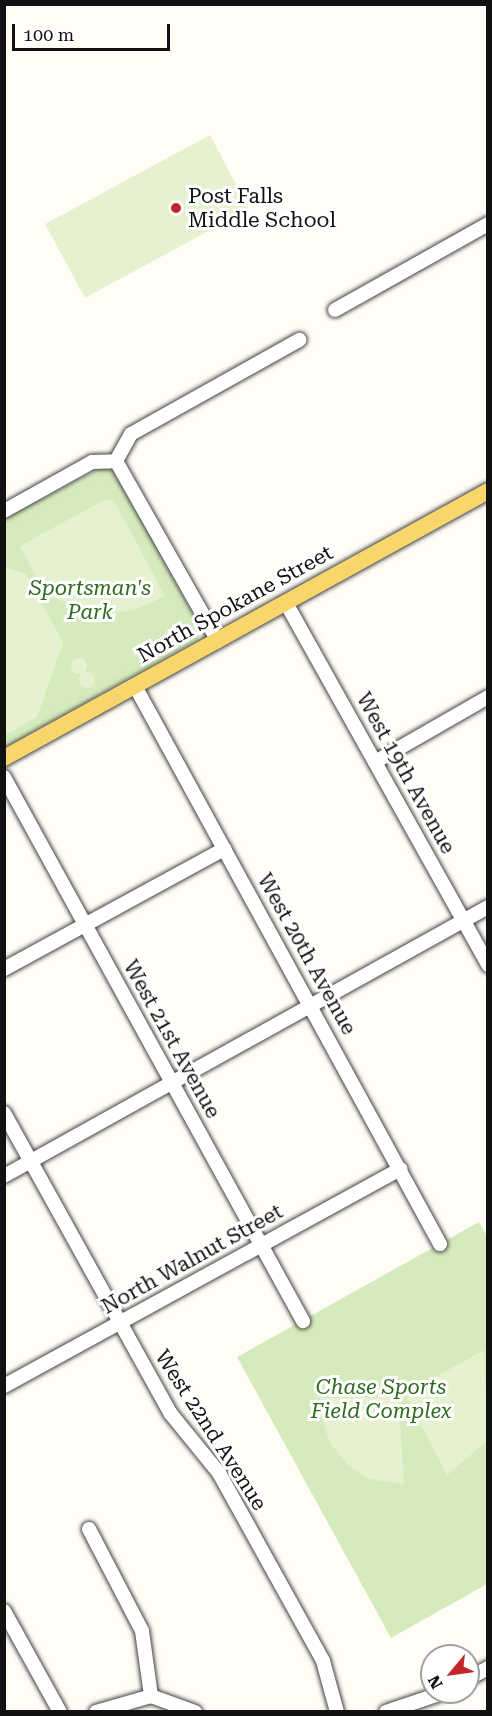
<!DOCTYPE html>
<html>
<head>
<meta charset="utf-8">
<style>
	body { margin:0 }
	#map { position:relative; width:492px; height:1716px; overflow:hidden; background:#fffdf5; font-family:"Roboto Serif",serif }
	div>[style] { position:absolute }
	.green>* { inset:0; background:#d5ebbd }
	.pitch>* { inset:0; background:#e6f2cf }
	.round { border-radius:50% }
	.roads { filter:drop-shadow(0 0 2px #444) drop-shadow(0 0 2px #444) }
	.minor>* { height:14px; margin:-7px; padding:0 7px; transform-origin:7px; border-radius:7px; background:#fff }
	.major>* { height:16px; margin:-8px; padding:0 8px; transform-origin:8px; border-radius:8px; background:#f9d66b }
	.dots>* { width:16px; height:16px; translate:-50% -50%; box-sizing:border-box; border:3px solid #fff; border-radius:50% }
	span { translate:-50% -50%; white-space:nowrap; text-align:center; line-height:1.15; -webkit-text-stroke:6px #fff; paint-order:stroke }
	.poi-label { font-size:21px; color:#111 }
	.left { translate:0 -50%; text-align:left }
	.park-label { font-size:21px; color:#2f6b1f; font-style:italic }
	.street-label { font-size:21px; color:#111 }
	.frame { position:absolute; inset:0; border:6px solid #111; pointer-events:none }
	.north { position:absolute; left:420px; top:1644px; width:60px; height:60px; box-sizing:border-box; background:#fff; border:2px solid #a0a0a0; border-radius:50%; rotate:241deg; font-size:16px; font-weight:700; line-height:24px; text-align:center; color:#111 }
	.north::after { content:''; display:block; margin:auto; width:21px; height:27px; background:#c4262e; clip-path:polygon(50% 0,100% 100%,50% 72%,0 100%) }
	.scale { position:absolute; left:12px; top:24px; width:158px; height:27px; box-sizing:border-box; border:3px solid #111; border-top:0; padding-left:8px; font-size:18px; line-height:21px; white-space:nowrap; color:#111; -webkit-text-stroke:4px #fff; paint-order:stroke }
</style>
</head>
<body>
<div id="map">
	<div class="green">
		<i style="clip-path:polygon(100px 468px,116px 471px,121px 479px,202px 632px,197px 640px,5px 747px,4px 519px)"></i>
		<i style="clip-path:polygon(479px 1222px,488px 1238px,487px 1584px,391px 1638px,237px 1357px)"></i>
	</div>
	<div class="pitch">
		<i style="clip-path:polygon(210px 135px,249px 209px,85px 298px,45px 224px)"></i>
		<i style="clip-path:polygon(106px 499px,114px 501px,165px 596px,134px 610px,103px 614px,47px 596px,20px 546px)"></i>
		<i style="clip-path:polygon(5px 567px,26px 574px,63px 643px,37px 717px,5px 735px)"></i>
		<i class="round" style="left:71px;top:658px;width:16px;height:16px"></i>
		<i class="round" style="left:79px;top:672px;width:16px;height:16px"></i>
		<i style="clip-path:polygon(484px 1350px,487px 1441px,447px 1475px,407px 1398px,410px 1391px)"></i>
		<i style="clip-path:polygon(395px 1397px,399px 1403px,404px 1484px,369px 1479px,348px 1465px,330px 1443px,320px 1412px,320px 1398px)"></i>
	</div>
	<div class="roads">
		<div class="minor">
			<i style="left:335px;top:310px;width:176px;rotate:-29.3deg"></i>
			<i style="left:116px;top:461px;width:31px;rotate:-61deg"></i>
			<i style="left:131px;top:434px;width:193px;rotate:-29.2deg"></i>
			<i style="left:116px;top:461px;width:207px;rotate:60.5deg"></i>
			<i style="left:4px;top:511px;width:101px;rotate:-29.1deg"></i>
			<i style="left:92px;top:462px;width:24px;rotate:-2deg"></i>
			<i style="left:286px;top:603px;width:415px;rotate:60.8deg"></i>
			<i style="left:135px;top:686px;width:636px;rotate:61.34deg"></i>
			<i style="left:375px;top:762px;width:130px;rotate:-29.9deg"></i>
			<i style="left:4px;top:777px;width:621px;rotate:61.21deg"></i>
			<i style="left:4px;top:969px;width:251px;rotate:-28.6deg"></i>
			<i style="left:4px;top:1113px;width:344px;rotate:61deg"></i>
			<i style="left:171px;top:1414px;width:76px;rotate:50.9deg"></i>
			<i style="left:219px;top:1473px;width:215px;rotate:61deg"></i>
			<i style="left:323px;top:1661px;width:53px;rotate:74.6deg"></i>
			<i style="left:4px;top:1176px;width:554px;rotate:-29.06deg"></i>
			<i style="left:4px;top:1386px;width:452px;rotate:-28.7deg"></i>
			<i style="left:89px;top:1529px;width:115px;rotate:62.5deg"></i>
			<i style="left:142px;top:1631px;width:66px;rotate:82.1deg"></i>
			<i style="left:4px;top:1611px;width:115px;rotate:61deg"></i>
			<i style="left:468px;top:1679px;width:23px;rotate:-29deg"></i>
			<i style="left:96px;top:1712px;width:57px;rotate:-16.2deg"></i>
			<i style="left:151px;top:1696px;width:47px;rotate:20deg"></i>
			<i style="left:386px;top:1712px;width:62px;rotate:-18.7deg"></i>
		</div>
		<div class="major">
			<i style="left:4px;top:758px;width:553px;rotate:-28.88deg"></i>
		</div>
	</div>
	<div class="dots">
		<i style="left:176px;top:208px;background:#c4262e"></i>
	</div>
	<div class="poi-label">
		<span class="left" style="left:188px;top:208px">Post Falls<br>Middle School</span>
	</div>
	<div class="park-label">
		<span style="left:90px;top:600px">Sportsman's<br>Park</span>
		<span style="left:381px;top:1399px">Chase Sports<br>Field Complex</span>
	</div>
	<div class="street-label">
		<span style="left:235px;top:604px;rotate:-29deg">North Spokane Street</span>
		<span style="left:406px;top:773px;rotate:61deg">West 19th Avenue</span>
		<span style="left:307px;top:954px;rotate:61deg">West 20th Avenue</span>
		<span style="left:172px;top:1039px;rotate:61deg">West 21st Avenue</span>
		<span style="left:192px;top:1259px;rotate:-29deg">North Walnut Street</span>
		<span style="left:211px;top:1430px;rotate:57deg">West 22nd Avenue</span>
	</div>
	<div class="frame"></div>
	<div class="north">N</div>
	<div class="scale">100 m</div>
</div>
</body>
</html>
